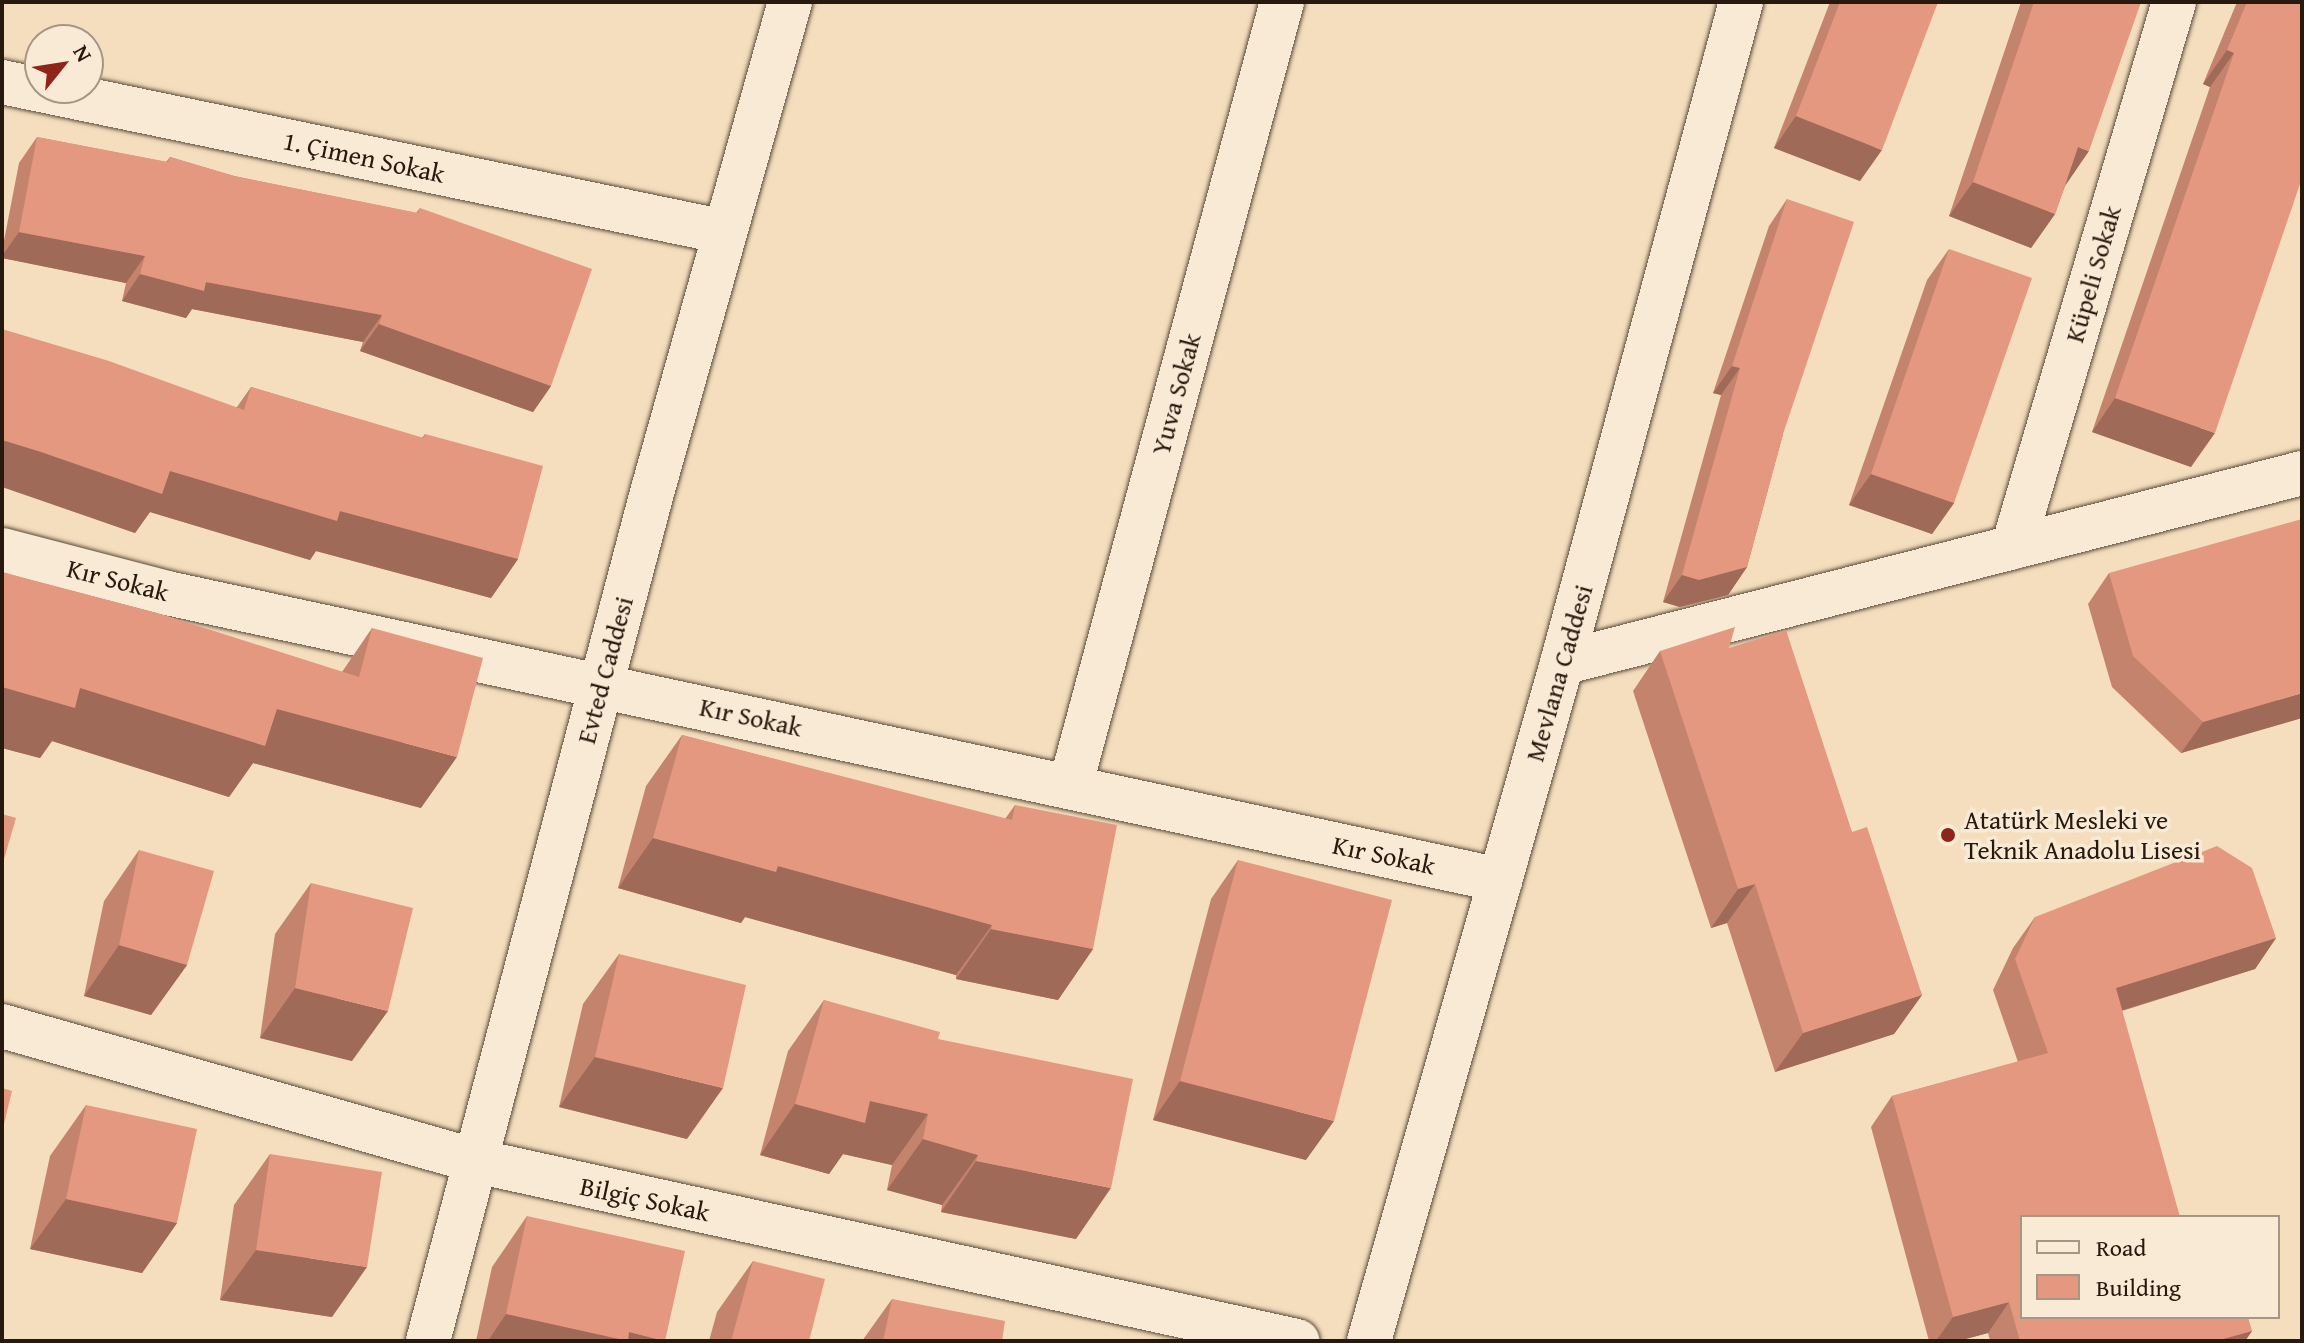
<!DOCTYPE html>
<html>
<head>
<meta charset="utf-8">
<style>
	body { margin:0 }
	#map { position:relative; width:2304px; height:1343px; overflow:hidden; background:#f4debd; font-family:"Gentium Book Plus",serif }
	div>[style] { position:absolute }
	.roads { filter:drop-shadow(0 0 2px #5b4a3a) drop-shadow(0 0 2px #5b4a3a) }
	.street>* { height:44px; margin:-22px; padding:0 22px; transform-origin:22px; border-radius:22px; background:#f8ead4 }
	.wall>* { inset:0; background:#c4836d }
	.shaded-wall>* { inset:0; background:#a06a59 }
	.building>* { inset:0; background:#e4987f }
	.dots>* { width:22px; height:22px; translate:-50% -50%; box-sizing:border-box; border:4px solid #f8ead4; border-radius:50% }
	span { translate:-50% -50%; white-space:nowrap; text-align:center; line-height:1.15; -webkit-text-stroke:7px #f8ead4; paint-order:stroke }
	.street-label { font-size:26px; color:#28190f }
	.poi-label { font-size:26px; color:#28190f }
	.left { translate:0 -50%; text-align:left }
	.frame { position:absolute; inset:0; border:4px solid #28190f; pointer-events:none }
	.legend { position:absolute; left:2020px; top:1215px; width:260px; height:104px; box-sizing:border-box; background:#f8ead4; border:2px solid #a59685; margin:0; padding:10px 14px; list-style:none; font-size:24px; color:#28190f }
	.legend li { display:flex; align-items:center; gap:16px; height:40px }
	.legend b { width:40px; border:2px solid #a59685 }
	.north { position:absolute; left:24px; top:24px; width:80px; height:80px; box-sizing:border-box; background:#f8ead4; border:2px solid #a59685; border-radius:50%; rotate:60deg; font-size:22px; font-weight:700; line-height:32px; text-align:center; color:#28190f }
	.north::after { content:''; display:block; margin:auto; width:28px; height:36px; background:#8f2418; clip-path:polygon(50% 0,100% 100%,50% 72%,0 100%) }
</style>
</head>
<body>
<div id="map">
	<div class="roads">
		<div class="street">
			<i style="left:2px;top:82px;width:738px;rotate:11.72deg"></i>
			<i style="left:2013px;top:547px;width:568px;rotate:-73.54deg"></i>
			<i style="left:2px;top:550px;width:171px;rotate:14.6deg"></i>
			<i style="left:167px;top:593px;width:1364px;rotate:12.15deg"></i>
			<i style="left:1562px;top:663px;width:764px;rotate:-14.4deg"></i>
			<i style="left:1070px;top:787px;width:813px;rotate:-74.89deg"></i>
			<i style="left:2px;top:1026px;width:493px;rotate:15.9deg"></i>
			<i style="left:476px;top:1161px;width:841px;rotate:12.37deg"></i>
			<i style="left:428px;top:1341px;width:881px;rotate:-75.21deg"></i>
			<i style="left:653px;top:489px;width:506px;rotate:-74.29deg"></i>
			<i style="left:1369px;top:1341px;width:705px;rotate:-74.11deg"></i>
			<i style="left:1562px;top:663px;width:685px;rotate:-74.85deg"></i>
		</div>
	</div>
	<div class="wall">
		<i style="clip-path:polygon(1830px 2px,1938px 2px,1860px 181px,1774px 148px)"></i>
		<i style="clip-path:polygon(2021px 2px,2141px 2px,2065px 186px,2055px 214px,2031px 248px,1949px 216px)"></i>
		<i style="clip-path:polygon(2237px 2px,2302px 2px,2191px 467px,2092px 432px,2210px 87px,2203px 84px)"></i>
		<i style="clip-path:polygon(37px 137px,166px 162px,170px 157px,234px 176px,416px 213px,420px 208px,551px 386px,533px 412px,360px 351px,363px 342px,192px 309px,186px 318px,122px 301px,126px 283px,2px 258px,2px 251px,19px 163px)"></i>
		<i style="clip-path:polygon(1787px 199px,1783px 434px,1747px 567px,1728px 595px,1680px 607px,1663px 602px,1721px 395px,1713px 393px,1769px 226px)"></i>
		<i style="clip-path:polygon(1949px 249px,1954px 503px,1932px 534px,1849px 505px,1927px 280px)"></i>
		<i style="clip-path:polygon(251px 387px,422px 438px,425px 434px,518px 559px,491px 598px,316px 551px,310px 560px,150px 512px,135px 533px,14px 490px,237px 407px)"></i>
		<i style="clip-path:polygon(2px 572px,342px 672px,372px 628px,421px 808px,253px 763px,229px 797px,52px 741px,40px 758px,2px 748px)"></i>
		<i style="clip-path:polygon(2109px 573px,2302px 718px,2181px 753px,2112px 687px,2088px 604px)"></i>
		<i style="clip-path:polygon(1729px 648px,1852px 832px,1922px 995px,1894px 1034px,1775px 1072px,1727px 923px,1711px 928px,1633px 691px,1660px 651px)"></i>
		<i style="clip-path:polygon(682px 735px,1005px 819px,1015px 805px,1093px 949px,1058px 1000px,956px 979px,956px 975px,745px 917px,741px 923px,618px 888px,646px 786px)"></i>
		<i style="clip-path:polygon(139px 850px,187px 965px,151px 1015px,84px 996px,104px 901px)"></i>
		<i style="clip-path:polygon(1238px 860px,1306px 1160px,1153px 1120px,1211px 899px)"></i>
		<i style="clip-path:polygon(311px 883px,352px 1061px,260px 1038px,275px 934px)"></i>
		<i style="clip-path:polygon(2035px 917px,2276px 938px,2255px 969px,2122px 1011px,2022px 1217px,2252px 1331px,2245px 1341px,1990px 1341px,1988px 1333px,1958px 1341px,1929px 1341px,1871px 1127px,1892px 1096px,2018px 1062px,1993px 990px,2013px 948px)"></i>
		<i style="clip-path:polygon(619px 954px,687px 1139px,559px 1107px,583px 1004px)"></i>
		<i style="clip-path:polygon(824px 1000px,938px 1039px,1076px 1239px,941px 1212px,942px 1205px,887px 1190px,892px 1165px,843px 1154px,829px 1174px,760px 1155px,788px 1051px)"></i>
		<i style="clip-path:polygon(86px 1105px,177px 1223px,142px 1273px,30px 1249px,50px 1156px)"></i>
		<i style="clip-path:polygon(270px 1154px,332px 1317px,220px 1300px,234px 1205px)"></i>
		<i style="clip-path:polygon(527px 1216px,665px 1341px,476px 1341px,492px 1267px)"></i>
		<i style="clip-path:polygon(753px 1261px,809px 1341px,709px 1341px,717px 1312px)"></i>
		<i style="clip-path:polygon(892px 1299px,1002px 1341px,862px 1341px)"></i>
	</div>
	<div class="shaded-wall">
		<i style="clip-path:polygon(2227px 50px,2234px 53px,2210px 87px,2203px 84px)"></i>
		<i style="clip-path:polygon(1796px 116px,1882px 150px,1860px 181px,1774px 148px)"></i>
		<i style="clip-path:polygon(2078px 147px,2089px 151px,2065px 186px)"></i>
		<i style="clip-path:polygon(1973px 182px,2055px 214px,2031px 248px,1949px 216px)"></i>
		<i style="clip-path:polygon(19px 232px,145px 256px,126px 283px,2px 258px,2px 256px)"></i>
		<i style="clip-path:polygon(140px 274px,206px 282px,382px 315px,363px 342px,192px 309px,186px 318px,122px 301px)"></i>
		<i style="clip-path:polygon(379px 324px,551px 386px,533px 412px,360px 351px)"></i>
		<i style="clip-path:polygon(1732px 366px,1740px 368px,1721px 395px,1713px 393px)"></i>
		<i style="clip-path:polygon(2115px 398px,2215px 433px,2191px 467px,2092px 432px)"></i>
		<i style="clip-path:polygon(2px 440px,170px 471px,340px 511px,518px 559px,491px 598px,316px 551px,310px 560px,150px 512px,135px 533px,2px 487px)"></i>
		<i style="clip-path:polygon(1871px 474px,1954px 503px,1932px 534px,1849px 505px)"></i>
		<i style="clip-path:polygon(1747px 567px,1728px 595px,1680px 607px,1663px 602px,1682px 575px)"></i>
		<i style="clip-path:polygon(2px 687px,80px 688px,277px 709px,457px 757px,421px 808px,253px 763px,229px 797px,52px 741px,40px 758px,2px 748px)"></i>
		<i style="clip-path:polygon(2302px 693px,2302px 718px,2181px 753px,2203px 722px)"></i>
		<i style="clip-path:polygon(653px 838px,778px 866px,992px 925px,956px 975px,745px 917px,741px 923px,618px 888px)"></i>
		<i style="clip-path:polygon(1755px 884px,1727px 923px,1711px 928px,1738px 889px)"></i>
		<i style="clip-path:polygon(991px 929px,1093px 949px,1058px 1000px,956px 979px)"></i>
		<i style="clip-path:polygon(2276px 938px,2255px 969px,2094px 1019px,2116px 988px)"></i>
		<i style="clip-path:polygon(119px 945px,187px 965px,151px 1015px,84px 996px)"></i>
		<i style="clip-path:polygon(295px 988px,388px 1011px,352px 1061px,260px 1038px)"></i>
		<i style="clip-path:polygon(1922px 995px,1894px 1034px,1775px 1072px,1803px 1033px)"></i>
		<i style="clip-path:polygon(595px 1057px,723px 1088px,687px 1139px,559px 1107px)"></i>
		<i style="clip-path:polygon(1180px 1081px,1334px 1121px,1306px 1160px,1153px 1120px)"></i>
		<i style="clip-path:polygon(870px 1101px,928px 1114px,892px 1165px,843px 1154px,829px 1174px,760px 1155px,795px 1104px)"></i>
		<i style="clip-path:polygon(923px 1139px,978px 1155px,942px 1205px,887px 1190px)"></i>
		<i style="clip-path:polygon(976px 1161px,1111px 1188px,1076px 1239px,941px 1212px)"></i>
		<i style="clip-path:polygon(66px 1199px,177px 1223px,142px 1273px,30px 1249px)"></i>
		<i style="clip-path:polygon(256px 1250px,367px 1267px,332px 1317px,220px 1300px)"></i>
		<i style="clip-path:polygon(2009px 1302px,1988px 1333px,1958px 1341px,1936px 1341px,1953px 1317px)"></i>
		<i style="clip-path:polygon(506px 1314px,629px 1332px,664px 1341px,488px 1341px)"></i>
		<i style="clip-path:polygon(2252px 1331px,2245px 1341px,2216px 1341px)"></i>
	</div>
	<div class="building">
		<i style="clip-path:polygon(1840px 2px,1938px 2px,1882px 150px,1796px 116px)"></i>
		<i style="clip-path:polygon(2034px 2px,2141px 2px,2089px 151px,2078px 147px,2055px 214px,1973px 182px)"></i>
		<i style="clip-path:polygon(2247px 2px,2302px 2px,2302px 178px,2215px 433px,2115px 398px,2234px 53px,2227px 50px)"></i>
		<i style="clip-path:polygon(37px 137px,168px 162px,170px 157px,234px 176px,418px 213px,420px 208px,592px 269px,551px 386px,379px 324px,382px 315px,206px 282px,204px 291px,140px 274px,145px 256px,19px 232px)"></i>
		<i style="clip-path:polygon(1787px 199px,1854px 222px,1783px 434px,1747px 567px,1699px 580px,1682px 575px,1740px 368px,1732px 366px)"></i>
		<i style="clip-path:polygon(1949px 249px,2032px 278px,1954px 503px,1871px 474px)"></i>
		<i style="clip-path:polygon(2px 329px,109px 361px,244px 410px,251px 387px,424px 438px,425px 434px,543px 466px,518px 559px,340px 511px,337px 521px,170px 471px,162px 494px,41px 452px,2px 440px)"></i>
		<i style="clip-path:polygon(2302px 519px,2302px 693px,2203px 722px,2133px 656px,2109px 573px)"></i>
		<i style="clip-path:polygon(2px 572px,164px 615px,359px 677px,372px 628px,483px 658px,457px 757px,277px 709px,265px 746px,80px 688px,75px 708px,2px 687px)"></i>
		<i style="clip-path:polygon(1735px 627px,1729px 648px,1786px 630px,1852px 832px,1867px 827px,1922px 995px,1803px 1033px,1755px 884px,1738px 889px,1660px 651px)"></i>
		<i style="clip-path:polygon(682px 735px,1012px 820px,1015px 805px,1117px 825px,1093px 949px,991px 929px,992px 925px,778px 866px,776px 872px,653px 838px)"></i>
		<i style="clip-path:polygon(2px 814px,16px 818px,2px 866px)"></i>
		<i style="clip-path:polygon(2217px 846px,2252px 868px,2276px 938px,2116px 988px,2180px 1217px,2022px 1217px,2022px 1317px,2248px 1317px,2252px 1331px,2216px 1341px,2020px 1341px,2009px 1302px,1953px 1317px,1892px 1096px,2048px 1053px,2015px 959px,2035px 917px)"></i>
		<i style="clip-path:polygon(139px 850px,214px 871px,187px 965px,119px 945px)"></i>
		<i style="clip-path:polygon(1238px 860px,1392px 900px,1334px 1121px,1180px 1081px)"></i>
		<i style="clip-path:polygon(311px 883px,413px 908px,388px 1011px,295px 988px)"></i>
		<i style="clip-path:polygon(619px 954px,746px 985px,723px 1088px,595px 1057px)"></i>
		<i style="clip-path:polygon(824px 1000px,940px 1032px,938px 1039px,1133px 1079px,1111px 1188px,976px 1161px,978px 1155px,923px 1139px,928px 1114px,870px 1101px,865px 1123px,795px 1104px)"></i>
		<i style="clip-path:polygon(2px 1088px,12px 1091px,2px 1132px)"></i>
		<i style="clip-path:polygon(86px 1105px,197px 1129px,177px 1223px,66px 1199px)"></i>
		<i style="clip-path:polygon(270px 1154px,382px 1172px,367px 1267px,256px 1250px)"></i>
		<i style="clip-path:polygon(527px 1216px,685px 1251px,665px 1341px,629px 1332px,628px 1341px,506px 1314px)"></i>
		<i style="clip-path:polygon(753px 1261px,825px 1279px,809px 1341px,731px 1341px)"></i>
		<i style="clip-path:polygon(892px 1299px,1005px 1321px,1002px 1341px,883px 1341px)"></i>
	</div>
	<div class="dots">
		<i style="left:1948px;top:835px;background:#8f2418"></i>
	</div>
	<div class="street-label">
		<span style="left:364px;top:157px;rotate:12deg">1. Çimen Sokak</span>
		<span style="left:2093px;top:274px;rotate:-74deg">Küpeli Sokak</span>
		<span style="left:1176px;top:394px;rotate:-75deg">Yuva Sokak</span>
		<span style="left:118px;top:580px;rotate:14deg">Kır Sokak</span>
		<span style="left:605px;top:670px;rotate:-75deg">Evted Caddesi</span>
		<span style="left:1559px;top:673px;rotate:-74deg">Mevlana Caddesi</span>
		<span style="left:751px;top:717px;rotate:12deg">Kır Sokak</span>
		<span style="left:1384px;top:855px;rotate:12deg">Kır Sokak</span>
		<span style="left:645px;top:1199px;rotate:12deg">Bilgiç Sokak</span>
	</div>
	<div class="poi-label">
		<span class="left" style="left:1964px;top:835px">Atatürk Mesleki ve<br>Teknik Anadolu Lisesi</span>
	</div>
	<div class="frame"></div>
	<ul class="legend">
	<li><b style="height:10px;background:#f8ead4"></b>Road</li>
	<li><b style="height:22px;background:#e4987f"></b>Building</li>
	</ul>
	<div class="north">N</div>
</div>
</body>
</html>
